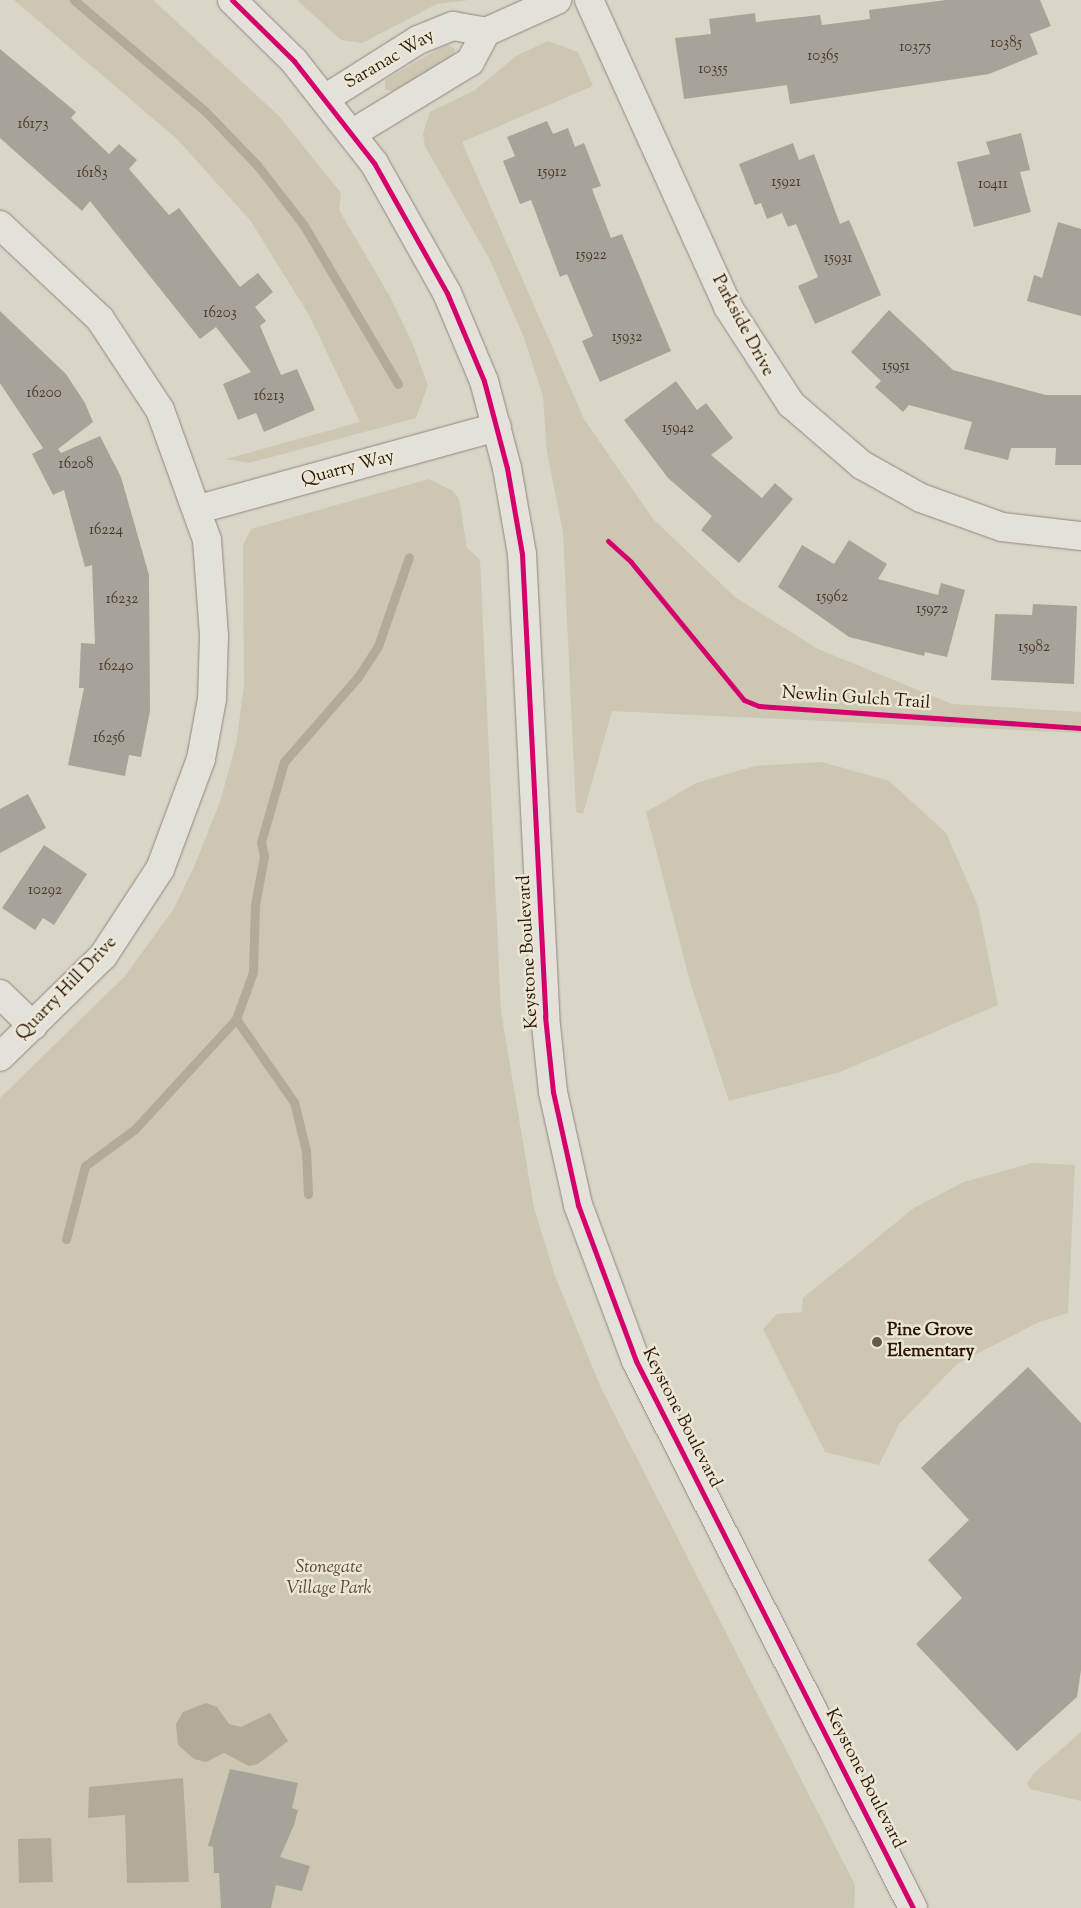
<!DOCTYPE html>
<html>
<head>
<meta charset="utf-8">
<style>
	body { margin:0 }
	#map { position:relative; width:1081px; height:1908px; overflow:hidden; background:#d9d5c7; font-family:"Sorts Mill Goudy",serif }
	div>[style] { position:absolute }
	.green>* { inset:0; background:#ccc6b2 }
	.water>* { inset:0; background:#b3aa97 }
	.stream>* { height:9px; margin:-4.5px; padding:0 4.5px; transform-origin:4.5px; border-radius:4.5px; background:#b3aa97 }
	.building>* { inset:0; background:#a8a399 }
	.roads { filter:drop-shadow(0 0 1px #8d877f) drop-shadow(0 0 1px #8d877f) }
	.minor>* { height:28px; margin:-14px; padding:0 14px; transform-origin:14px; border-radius:14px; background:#e3e1d9 }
	.tertiary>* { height:28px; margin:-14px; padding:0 14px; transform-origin:14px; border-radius:14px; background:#e3e1d9 }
	.cycleway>* { height:5px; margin:-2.5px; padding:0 2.5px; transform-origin:2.5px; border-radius:2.5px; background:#d6006c }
	.dots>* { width:14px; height:14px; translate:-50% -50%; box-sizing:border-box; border:2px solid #ece7d5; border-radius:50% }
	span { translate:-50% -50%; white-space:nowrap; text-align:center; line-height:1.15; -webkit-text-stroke:5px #ece7d5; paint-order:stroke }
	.number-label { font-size:15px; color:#4a3830 }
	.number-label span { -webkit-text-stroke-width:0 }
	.street-label { font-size:18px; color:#2b150d }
	.poi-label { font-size:18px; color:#2b150d; font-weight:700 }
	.left { translate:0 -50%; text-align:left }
	.park-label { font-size:18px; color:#584639; font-style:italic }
</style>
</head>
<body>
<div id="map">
	<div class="green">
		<i style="clip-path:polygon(14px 0,153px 0,279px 116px,341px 193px,339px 210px,389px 295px,411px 340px,428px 385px,416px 418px,249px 463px,226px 459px,360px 422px,309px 315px,250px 220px,177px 139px)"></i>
		<i style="clip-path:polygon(297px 0,469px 0,437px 4px,362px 43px,341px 40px)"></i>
		<i style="clip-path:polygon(548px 41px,578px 52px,593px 86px,462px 142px,584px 419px,653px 519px,735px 597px,818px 649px,952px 704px,1081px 712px,1081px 733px,612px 711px,583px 814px,576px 812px,563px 532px,547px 452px,543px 396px,523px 335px,489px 258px,425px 146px,423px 134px,430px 112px,475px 90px,516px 56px)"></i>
		<i style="clip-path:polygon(447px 44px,455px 49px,454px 56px,393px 91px,385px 90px,385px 80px)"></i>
		<i style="clip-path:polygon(429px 479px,453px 491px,459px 499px,467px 548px,480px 560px,501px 1012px,534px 1208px,555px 1276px,601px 1388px,855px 1885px,854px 1908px,0 1908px,0 1098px,125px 976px,173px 910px,194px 867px,220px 802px,236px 744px,244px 686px,243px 545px,251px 529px)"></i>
		<i style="clip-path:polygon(822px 762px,889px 781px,946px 833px,978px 906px,998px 1005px,840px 1072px,729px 1101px,691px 985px,646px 812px,696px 783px,755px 766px)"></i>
		<i style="clip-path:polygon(1032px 1163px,1075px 1165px,1068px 1313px,1039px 1322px,957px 1364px,899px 1424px,879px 1465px,825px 1452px,763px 1329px,777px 1314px,802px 1312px,803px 1298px,914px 1208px,964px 1182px)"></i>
		<i style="clip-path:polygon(1081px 1732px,1081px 1801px,1030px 1789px,1027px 1783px,1034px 1773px)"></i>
	</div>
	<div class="water">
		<i style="clip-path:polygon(206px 1703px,217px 1707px,229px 1724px,241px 1727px,270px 1713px,288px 1741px,258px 1764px,249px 1766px,224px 1753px,206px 1762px,194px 1759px,178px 1745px,176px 1724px,183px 1712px)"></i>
		<i style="clip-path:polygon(183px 1778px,189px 1882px,127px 1883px,125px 1815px,88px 1818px,89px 1787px)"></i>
		<i style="clip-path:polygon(51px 1838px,53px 1882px,19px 1883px,18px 1839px)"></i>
	</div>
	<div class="stream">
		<i style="left:74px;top:0;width:173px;rotate:40.3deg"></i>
		<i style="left:206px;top:112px;width:74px;rotate:46.1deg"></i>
		<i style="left:257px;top:165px;width:75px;rotate:52.1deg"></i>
		<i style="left:303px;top:224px;width:186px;rotate:59.3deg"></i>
		<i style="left:236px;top:1019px;width:101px;rotate:55.1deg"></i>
		<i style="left:294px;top:1102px;width:50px;rotate:76.2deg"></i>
		<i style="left:306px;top:1151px;width:43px;rotate:87.3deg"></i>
		<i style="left:66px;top:1239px;width:75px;rotate:-75.4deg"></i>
		<i style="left:85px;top:1166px;width:62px;rotate:-36.5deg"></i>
		<i style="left:135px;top:1129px;width:149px;rotate:-47.4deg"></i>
		<i style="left:236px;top:1019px;width:50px;rotate:-70.1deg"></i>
		<i style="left:253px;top:972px;width:67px;rotate:-88.3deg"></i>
		<i style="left:255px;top:905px;width:50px;rotate:-79.6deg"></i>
		<i style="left:264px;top:856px;width:14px;rotate:-102deg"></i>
		<i style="left:261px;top:842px;width:83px;rotate:-74deg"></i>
		<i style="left:284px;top:762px;width:113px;rotate:-49deg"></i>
		<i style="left:358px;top:677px;width:37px;rotate:-57deg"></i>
		<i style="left:378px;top:646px;width:94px;rotate:-70.8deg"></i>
	</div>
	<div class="building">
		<i style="clip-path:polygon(946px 0,1040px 0,1051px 26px,1030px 34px,1038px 54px,989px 74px,790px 104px,787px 85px,684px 99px,675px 38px,711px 34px,709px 19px,755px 13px,756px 22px,820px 15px,822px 25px,870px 19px,869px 10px)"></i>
		<i style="clip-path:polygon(0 49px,76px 112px,71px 118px,109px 154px,119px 144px,137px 160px,129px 169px,169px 215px,179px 208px,240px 287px,258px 273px,273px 292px,255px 307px,266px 321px,260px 326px,281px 375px,297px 369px,315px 410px,264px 432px,256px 413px,238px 420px,223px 384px,251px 372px,216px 327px,200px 339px,90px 201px,82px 211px,0 138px)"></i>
		<i style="clip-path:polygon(547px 121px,553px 134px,568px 128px,575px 147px,584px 143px,601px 186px,592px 189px,611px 238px,622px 234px,671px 351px,600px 382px,582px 341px,593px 336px,567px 274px,560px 277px,531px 200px,520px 204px,503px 161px,515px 156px,507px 137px)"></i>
		<i style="clip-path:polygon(1021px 133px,1030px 170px,1020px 172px,1031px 212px,974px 227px,957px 162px,990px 154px,986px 142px)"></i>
		<i style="clip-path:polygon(793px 143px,799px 160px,814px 154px,840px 224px,849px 220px,881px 295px,815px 324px,798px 286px,818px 277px,796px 224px,788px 227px,782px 213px,767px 219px,761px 203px,755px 205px,739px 164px)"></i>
		<i style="clip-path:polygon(1058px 222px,1081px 229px,1081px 316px,1027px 301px,1034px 275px,1042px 278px)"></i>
		<i style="clip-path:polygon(889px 310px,953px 370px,1046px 395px,1081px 395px,1081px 465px,1055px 465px,1056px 448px,1011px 448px,1008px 460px,964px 449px,972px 422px,909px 405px,903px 412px,875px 387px,881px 381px,851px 352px)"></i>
		<i style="clip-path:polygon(0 311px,66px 374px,85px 403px,93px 422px,58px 449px,61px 453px,100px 436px,121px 477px,149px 575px,150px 711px,141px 757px,129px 755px,125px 776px,68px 765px,84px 688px,79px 688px,81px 643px,95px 644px,92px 565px,85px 567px,64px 490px,53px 495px,32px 454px,43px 448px,0 383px)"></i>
		<i style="clip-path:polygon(676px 381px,697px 410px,706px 403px,733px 438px,711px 455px,762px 498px,775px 483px,793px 499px,739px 563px,701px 530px,712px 516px,668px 478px,624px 420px)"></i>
		<i style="clip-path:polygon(849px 540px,887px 564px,878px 579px,938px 595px,941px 583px,965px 590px,947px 657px,925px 652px,924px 656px,849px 637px,778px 587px,802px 545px,834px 564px)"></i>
		<i style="clip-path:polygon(1033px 604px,1077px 606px,1074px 684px,991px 680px,995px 614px,1032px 615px)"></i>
		<i style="clip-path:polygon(28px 794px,46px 828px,0 853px,0 809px)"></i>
		<i style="clip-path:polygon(44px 845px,87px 874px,54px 925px,43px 918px,35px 930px,2px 908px)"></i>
		<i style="clip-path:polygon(1028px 1367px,1081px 1423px,1081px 1670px,1077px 1697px,1017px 1751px,916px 1644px,962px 1598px,928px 1560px,969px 1520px,921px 1468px)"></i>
		<i style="clip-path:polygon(230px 1769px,298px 1783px,292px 1808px,298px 1810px,294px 1825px,280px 1857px,310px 1866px,302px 1891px,276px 1885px,271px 1908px,221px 1908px,219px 1873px,214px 1873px,213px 1847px,208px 1846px)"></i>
	</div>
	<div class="roads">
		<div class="minor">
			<i style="left:589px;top:0;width:337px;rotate:65.6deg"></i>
			<i style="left:728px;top:307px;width:116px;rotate:57deg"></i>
			<i style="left:791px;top:404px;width:94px;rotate:40.7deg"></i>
			<i style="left:862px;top:465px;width:68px;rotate:29.2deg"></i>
			<i style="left:921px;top:498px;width:86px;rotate:19.7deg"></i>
			<i style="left:1002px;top:527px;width:80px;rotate:6.5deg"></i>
			<i style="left:326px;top:98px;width:109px;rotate:-32.2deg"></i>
			<i style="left:418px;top:40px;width:38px;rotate:-22deg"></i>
			<i style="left:453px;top:26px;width:34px;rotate:10deg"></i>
			<i style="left:486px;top:32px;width:78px;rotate:-24.3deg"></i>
			<i style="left:353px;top:133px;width:137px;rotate:-31.3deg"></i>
			<i style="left:470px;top:62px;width:34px;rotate:-62deg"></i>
			<i style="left:0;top:225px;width:137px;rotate:43.2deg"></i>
			<i style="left:100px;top:319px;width:109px;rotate:56.6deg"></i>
			<i style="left:160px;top:410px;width:138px;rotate:70.1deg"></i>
			<i style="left:207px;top:540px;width:96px;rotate:85.8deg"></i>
			<i style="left:214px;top:636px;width:63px;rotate:91.8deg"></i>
			<i style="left:212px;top:699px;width:61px;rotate:100.4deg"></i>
			<i style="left:201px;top:759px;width:117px;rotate:110.4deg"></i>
			<i style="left:160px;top:869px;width:104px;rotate:123.2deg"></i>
			<i style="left:103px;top:956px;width:144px;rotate:135.6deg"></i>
			<i style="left:199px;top:509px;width:309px;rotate:-15.4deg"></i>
			<i style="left:0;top:994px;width:46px;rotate:44.1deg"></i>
		</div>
		<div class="tertiary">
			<i style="left:232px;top:0;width:87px;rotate:44.5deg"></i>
			<i style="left:294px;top:61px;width:130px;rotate:51.9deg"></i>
			<i style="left:374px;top:163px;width:149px;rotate:60.7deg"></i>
			<i style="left:447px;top:293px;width:95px;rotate:67.2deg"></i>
			<i style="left:484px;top:381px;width:90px;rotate:75.2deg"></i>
			<i style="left:507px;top:468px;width:87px;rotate:80.1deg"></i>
			<i style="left:522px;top:554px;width:463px;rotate:87.1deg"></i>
			<i style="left:545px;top:1016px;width:76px;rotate:84deg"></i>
			<i style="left:553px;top:1092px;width:116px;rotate:77.5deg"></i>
			<i style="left:578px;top:1205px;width:166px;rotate:69.6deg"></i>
			<i style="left:636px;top:1361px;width:613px;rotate:63.14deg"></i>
		</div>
	</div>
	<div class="cycleway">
		<i style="left:232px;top:0;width:87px;rotate:44.5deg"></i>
		<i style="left:294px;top:61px;width:130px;rotate:51.9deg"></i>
		<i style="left:374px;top:163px;width:149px;rotate:60.7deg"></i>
		<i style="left:447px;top:293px;width:95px;rotate:67.2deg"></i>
		<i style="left:484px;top:381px;width:90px;rotate:75.2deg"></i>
		<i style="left:507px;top:468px;width:87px;rotate:80.1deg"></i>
		<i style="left:522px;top:554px;width:463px;rotate:87.1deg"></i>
		<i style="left:545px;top:1016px;width:76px;rotate:84deg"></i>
		<i style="left:553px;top:1092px;width:116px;rotate:77.5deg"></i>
		<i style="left:578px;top:1205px;width:166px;rotate:69.6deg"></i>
		<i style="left:636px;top:1361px;width:613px;rotate:63.14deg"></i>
		<i style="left:608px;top:541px;width:31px;rotate:42deg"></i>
		<i style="left:631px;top:562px;width:178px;rotate:50.7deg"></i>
		<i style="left:744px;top:700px;width:16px;rotate:22deg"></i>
		<i style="left:759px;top:706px;width:323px;rotate:3.9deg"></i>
	</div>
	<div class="dots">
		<i style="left:877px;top:1342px;background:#68584e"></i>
	</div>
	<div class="number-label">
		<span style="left:1006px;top:44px">10385</span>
		<span style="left:915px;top:48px">10375</span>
		<span style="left:823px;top:57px">10365</span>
		<span style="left:713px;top:70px">10355</span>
		<span style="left:33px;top:125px">16173</span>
		<span style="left:552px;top:173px">15912</span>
		<span style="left:92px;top:174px">16183</span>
		<span style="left:786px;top:183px">15921</span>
		<span style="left:993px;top:185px">10411</span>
		<span style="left:591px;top:256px">15922</span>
		<span style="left:838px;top:259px">15931</span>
		<span style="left:220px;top:314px">16203</span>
		<span style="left:627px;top:338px">15932</span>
		<span style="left:896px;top:367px">15951</span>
		<span style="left:44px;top:394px">16200</span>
		<span style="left:269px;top:397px">16213</span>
		<span style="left:678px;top:429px">15942</span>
		<span style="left:76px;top:465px">16208</span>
		<span style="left:106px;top:531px">16224</span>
		<span style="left:832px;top:598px">15962</span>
		<span style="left:122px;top:600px">16232</span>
		<span style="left:932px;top:610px">15972</span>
		<span style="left:1034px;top:648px">15982</span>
		<span style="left:116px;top:667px">16240</span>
		<span style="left:109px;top:739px">16256</span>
		<span style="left:45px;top:891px">10292</span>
	</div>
	<div class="street-label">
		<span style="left:390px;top:60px;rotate:-30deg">Saranac Way</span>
		<span style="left:742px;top:326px;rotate:62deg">Parkside Drive</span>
		<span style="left:348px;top:469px;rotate:-15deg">Quarry Way</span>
		<span style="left:856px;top:699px;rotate:4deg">Newlin Gulch Trail</span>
		<span style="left:529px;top:952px;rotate:-93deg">Keystone Boulevard</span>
		<span style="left:67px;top:989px;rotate:-46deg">Quarry Hill Drive</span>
		<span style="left:681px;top:1418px;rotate:63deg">Keystone Boulevard</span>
		<span style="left:864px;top:1779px;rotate:63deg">Keystone Boulevard</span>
	</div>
	<div class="poi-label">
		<span class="left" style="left:887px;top:1342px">Pine Grove<br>Elementary</span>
	</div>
	<div class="park-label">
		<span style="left:329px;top:1579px">Stonegate<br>Village Park</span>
	</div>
</div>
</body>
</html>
